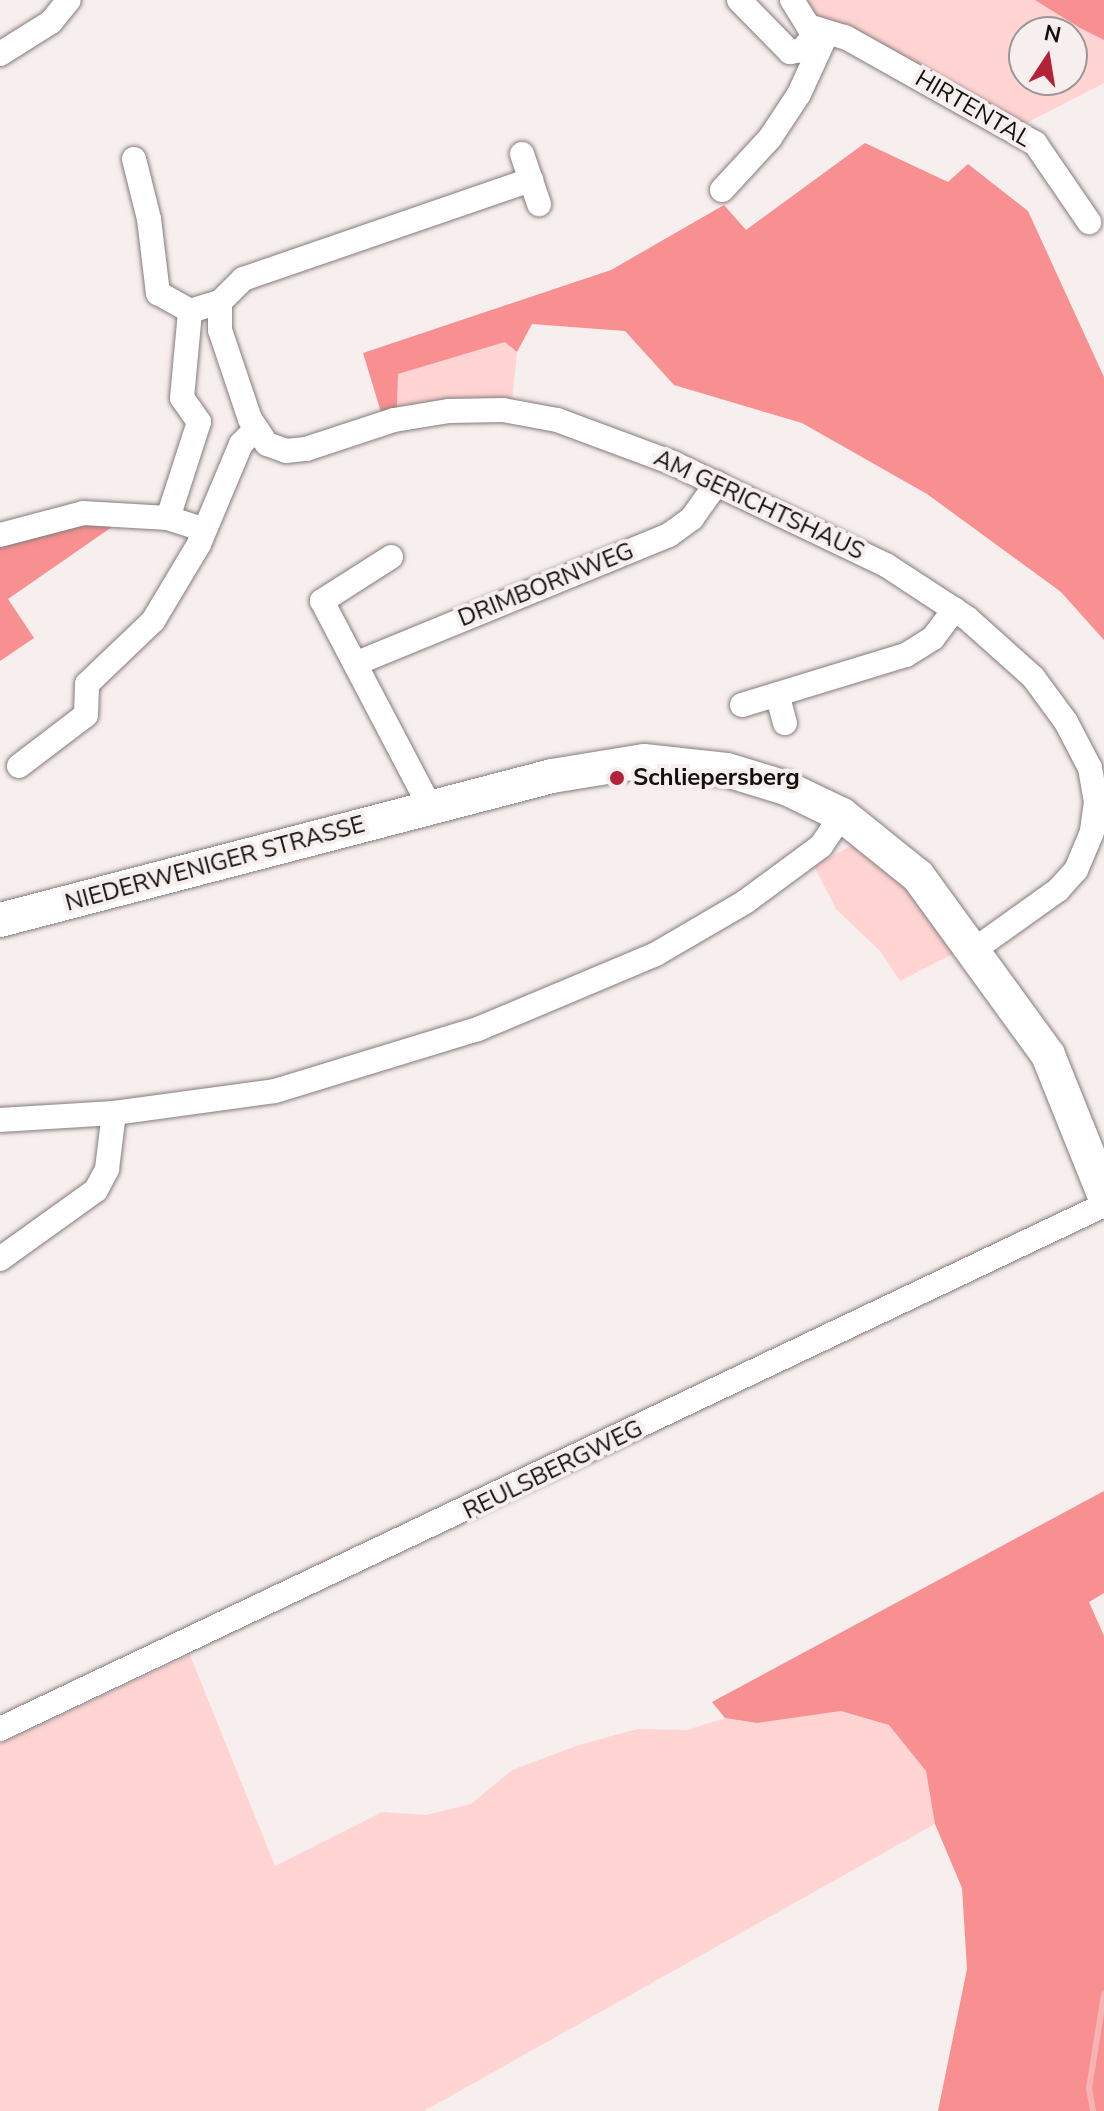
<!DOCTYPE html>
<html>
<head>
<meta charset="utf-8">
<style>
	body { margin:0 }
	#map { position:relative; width:1104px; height:2111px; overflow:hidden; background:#f7eeee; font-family:"Nunito Sans",sans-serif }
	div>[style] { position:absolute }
	.green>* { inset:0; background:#ffd4d3 }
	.forest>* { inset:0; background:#f88f90 }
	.stream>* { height:6px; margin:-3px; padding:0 3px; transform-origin:3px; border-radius:3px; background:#f5b4b3 }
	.roads { filter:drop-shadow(0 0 2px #847c7c) drop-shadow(0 0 2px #847c7c) }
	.street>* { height:24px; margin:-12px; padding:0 12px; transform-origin:12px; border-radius:12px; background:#fff }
	.secondary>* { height:34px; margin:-17px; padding:0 17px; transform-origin:17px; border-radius:17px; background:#fff }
	.dots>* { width:22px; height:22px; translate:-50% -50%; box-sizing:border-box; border:4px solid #f7eeee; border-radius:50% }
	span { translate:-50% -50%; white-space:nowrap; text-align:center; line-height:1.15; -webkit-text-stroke:8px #f7eeee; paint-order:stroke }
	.street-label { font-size:24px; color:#131010 }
	.poi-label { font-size:24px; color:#131010; font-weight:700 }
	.left { translate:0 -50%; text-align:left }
	.north { position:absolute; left:1008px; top:16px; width:80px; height:80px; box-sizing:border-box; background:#f7eeee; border:2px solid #9c9595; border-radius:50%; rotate:12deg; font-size:22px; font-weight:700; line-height:32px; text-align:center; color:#131010 }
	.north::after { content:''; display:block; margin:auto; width:28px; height:36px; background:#b42237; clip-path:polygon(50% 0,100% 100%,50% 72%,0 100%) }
</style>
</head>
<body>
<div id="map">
	<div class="green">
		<i style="clip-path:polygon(evenodd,794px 0,1035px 0,1104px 40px,1104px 83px,1017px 128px,827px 33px,794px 0,1024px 32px,1072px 32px,1072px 80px,1024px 80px,1024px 32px)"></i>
		<i style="clip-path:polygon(505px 342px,517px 352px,512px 401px,397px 408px,398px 374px)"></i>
		<i style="clip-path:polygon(856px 843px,876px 852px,959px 951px,900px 981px,880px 951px,836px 909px,814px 866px)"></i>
		<i style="clip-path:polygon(190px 1655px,275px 1866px,382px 1812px,426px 1815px,471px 1804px,512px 1770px,579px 1745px,637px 1729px,687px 1730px,725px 1718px,757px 1723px,841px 1711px,890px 1725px,926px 1771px,935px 1824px,424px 2111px,0 2111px,0 1744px)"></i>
	</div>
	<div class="forest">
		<i style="clip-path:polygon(1035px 0,1104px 0,1104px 40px,1080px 28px)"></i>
		<i style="clip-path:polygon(865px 143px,948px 182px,968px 164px,1028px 211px,1104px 377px,1104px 640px,1061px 592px,927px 494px,802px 423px,674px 385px,625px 331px,532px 324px,517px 352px,505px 342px,398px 374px,397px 408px,381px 412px,363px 353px,611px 270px,724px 205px,746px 230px)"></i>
		<i style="clip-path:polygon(122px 520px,8px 599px,34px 638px,0 661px,0 540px,65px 522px)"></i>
		<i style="clip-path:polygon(1104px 1491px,1104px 1593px,1089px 1602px,1104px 1636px,1104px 2111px,938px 2111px,967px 1969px,962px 1888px,935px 1824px,926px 1771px,889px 1725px,841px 1711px,757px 1723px,725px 1718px,712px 1702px)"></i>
	</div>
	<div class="stream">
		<i style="left:1093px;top:2111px;width:23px;rotate:-100deg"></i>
		<i style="left:1089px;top:2088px;width:95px;rotate:-80.9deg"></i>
	</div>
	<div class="roads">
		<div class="street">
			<i style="left:739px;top:0;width:73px;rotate:45.6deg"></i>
			<i style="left:790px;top:52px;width:12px;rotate:-9deg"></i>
			<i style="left:802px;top:50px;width:25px;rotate:-50deg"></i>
			<i style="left:792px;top:0;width:31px;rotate:58deg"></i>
			<i style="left:808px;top:26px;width:39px;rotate:17deg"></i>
			<i style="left:845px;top:37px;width:218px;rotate:29.2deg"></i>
			<i style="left:1035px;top:143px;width:96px;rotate:55.6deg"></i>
			<i style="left:0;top:54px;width:60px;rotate:-32.1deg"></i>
			<i style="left:51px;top:22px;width:28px;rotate:-51deg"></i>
			<i style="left:522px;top:154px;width:53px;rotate:71.2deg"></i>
			<i style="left:134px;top:159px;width:62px;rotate:76deg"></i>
			<i style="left:149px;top:219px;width:75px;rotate:83.1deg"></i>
			<i style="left:158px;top:293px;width:37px;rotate:29deg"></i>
			<i style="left:190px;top:311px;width:31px;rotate:-17deg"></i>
			<i style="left:220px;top:302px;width:28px;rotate:90deg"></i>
			<i style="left:220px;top:330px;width:94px;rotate:71.4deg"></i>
			<i style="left:250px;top:419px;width:30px;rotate:56deg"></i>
			<i style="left:267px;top:444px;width:20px;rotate:20deg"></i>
			<i style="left:286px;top:451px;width:20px;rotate:-6deg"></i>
			<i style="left:306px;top:449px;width:93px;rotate:-18.2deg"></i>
			<i style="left:394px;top:420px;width:56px;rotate:-9.3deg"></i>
			<i style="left:449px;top:411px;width:54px;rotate:-1.1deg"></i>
			<i style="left:503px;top:410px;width:55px;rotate:10.5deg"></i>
			<i style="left:557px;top:420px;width:126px;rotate:20.4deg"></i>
			<i style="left:675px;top:464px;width:234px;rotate:25.6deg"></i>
			<i style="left:886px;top:565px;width:97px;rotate:33.2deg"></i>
			<i style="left:967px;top:618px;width:89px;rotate:41.8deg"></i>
			<i style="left:1033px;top:677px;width:56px;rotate:53.7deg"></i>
			<i style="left:1066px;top:722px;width:52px;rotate:62.4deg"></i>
			<i style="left:1090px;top:768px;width:35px;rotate:80deg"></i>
			<i style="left:1096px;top:802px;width:30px;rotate:98deg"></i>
			<i style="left:1092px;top:832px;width:41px;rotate:112.8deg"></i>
			<i style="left:1076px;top:870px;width:27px;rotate:132deg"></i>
			<i style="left:1058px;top:890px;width:103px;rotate:144.5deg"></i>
			<i style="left:722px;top:190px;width:71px;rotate:-47.3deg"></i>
			<i style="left:770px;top:138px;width:53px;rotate:-56.6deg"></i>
			<i style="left:799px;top:94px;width:65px;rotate:-65.4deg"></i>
			<i style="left:220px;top:302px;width:33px;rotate:-45deg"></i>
			<i style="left:243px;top:279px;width:305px;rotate:-19deg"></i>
			<i style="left:168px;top:518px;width:101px;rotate:-72.1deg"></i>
			<i style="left:199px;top:422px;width:29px;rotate:-125deg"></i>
			<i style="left:182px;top:398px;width:87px;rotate:-84.7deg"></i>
			<i style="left:0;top:535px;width:86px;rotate:-14.8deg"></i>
			<i style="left:83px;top:513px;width:85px;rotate:3.4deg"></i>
			<i style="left:168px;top:518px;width:38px;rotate:18deg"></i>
			<i style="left:391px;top:557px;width:82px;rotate:147.5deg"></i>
			<i style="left:322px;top:601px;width:235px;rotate:62.3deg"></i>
			<i style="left:357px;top:663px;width:337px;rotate:-22.3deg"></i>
			<i style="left:669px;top:535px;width:29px;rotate:-36deg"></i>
			<i style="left:692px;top:518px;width:43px;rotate:-54.5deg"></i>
			<i style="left:778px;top:697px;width:27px;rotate:75deg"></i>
			<i style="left:742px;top:705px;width:171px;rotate:-17deg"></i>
			<i style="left:906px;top:655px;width:32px;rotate:-32deg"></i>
			<i style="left:933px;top:638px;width:36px;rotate:-53deg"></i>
			<i style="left:19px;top:766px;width:84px;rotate:-37.3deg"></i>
			<i style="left:86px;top:715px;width:31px;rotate:-88deg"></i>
			<i style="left:87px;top:684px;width:91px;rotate:-43.7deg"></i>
			<i style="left:153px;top:621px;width:90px;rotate:-59.1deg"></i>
			<i style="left:199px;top:544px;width:108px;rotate:-67.2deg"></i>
			<i style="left:241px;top:444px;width:20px;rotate:-45deg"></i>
			<i style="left:0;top:1120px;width:114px;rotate:-3.5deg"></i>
			<i style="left:114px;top:1113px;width:162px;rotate:-7.8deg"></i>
			<i style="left:275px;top:1091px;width:212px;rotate:-17deg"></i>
			<i style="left:478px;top:1029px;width:193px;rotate:-22.8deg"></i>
			<i style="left:656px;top:954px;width:103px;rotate:-30.3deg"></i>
			<i style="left:745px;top:902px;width:94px;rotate:-36.4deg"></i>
			<i style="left:821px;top:846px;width:37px;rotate:-56deg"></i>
			<i style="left:0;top:1259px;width:118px;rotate:-35.7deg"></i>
			<i style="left:96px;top:1190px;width:24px;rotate:-62deg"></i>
			<i style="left:107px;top:1169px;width:56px;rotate:-82.9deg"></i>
			<i style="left:0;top:1729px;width:1222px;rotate:-25.39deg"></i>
		</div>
		<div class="secondary">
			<i style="left:0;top:920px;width:570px;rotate:-14.62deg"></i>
			<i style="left:552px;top:776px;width:93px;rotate:-9.3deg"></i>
			<i style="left:644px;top:761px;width:83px;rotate:6.2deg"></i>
			<i style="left:727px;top:770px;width:62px;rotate:17deg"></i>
			<i style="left:786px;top:788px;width:62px;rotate:25.7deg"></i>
			<i style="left:842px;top:815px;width:97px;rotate:38.8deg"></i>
			<i style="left:918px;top:876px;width:221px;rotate:54deg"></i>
			<i style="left:1048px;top:1055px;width:150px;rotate:68.1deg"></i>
		</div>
	</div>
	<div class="dots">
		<i style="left:617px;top:778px;background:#b42237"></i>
	</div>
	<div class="street-label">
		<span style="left:973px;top:109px;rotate:30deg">HIRTENTAL</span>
		<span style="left:759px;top:505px;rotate:25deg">AM GERICHTSHAUS</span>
		<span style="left:546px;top:585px;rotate:-22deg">DRIMBORNWEG</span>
		<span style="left:215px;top:864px;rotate:-15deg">NIEDERWENIGER STRASSE</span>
		<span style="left:553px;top:1470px;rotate:-26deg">REULSBERGWEG</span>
	</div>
	<div class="poi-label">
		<span class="left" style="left:633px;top:778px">Schliepersberg</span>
	</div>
	<div class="north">N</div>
</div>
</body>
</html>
